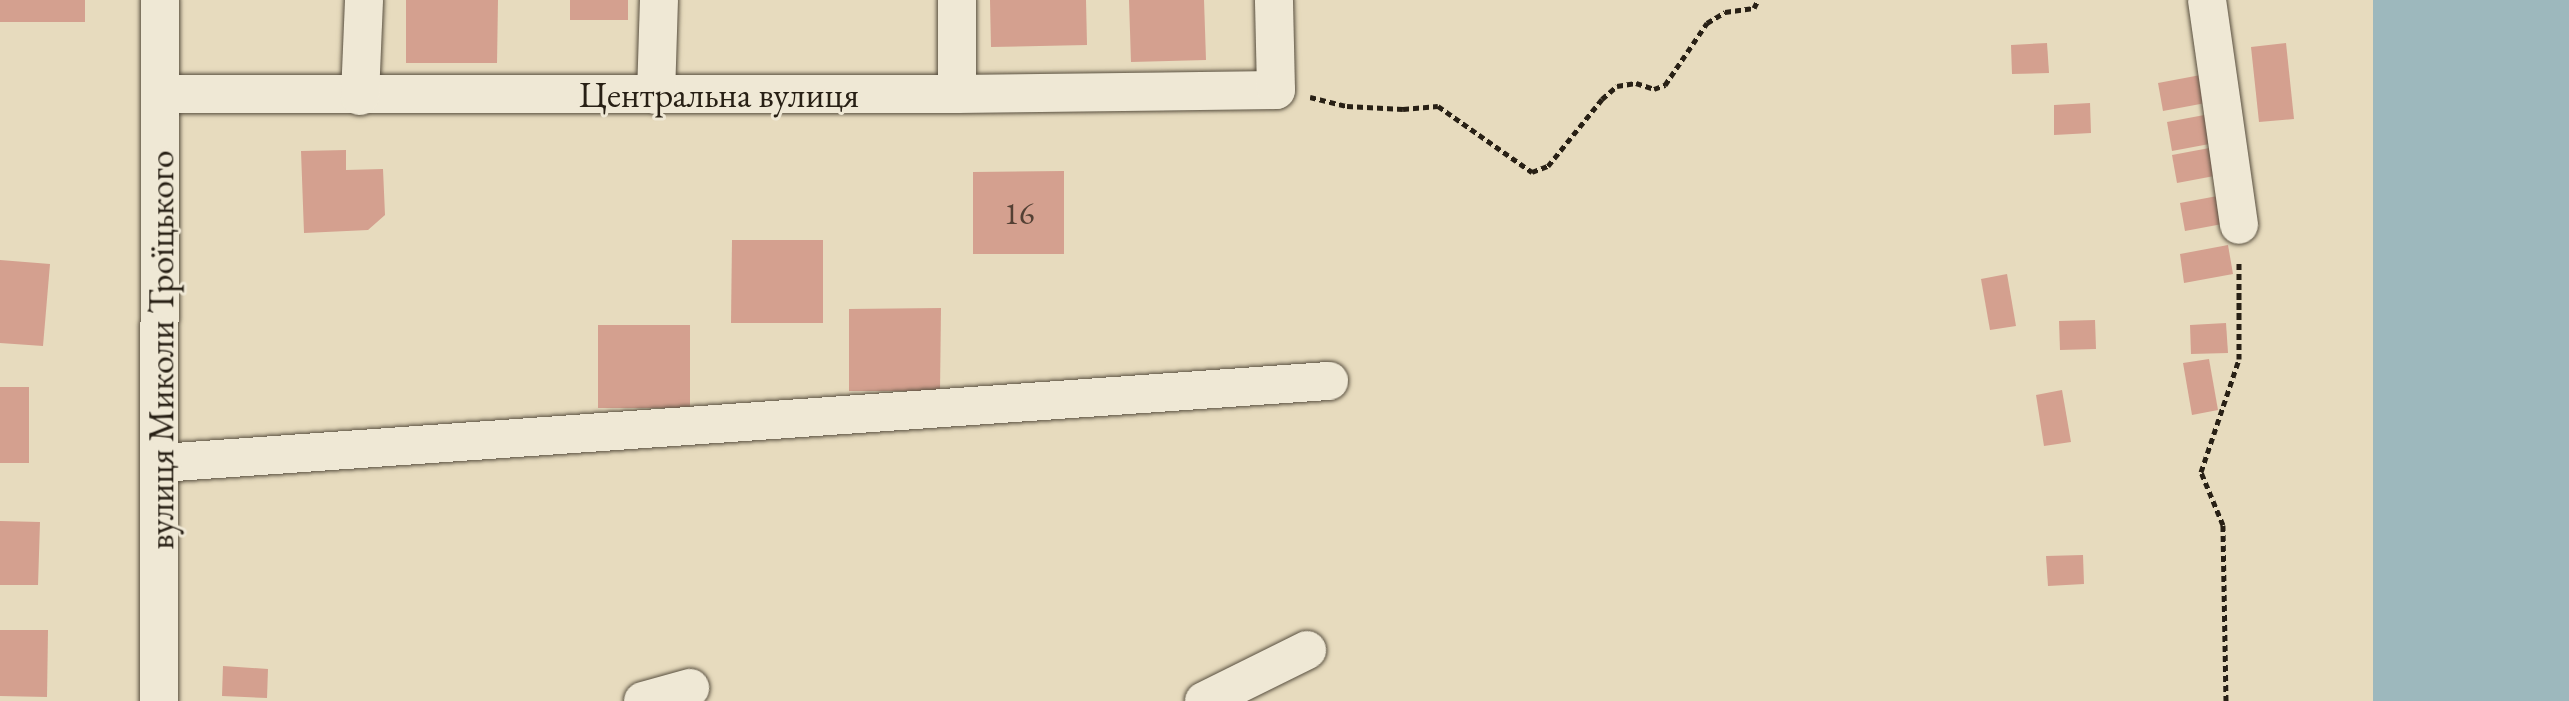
<!DOCTYPE html>
<html>
<head>
<meta charset="utf-8">
<style>
	body { margin:0 }
	#map { position:relative; width:2569px; height:701px; overflow:hidden; background:#e7dbbe; font-family:"EB Garamond",serif }
	div>[style] { position:absolute }
	.water>* { inset:0; background:#9db8bd }
	.building>* { inset:0; background:#d4a08f }
	.path>* { height:5px; margin-top:-2.5px; transform-origin:0; background:repeating-linear-gradient(90deg,#282015 0 6px,transparent 0 10px) }
	.roads { filter:drop-shadow(0 0 2px #584f3f) drop-shadow(0 0 2px #584f3f) }
	.minor>* { height:38px; margin:-19px; padding:0 19px; transform-origin:19px; border-radius:19px; background:#efe8d5 }
	span { translate:-50% -50%; white-space:nowrap; text-align:center; line-height:1.15; -webkit-text-stroke:6px #efe8d5; paint-order:stroke }
	.number-label { font-size:32px; color:#534034 }
	.number-label span { -webkit-text-stroke-width:0 }
	.street-label { font-size:36px; color:#282015 }
</style>
</head>
<body>
<div id="map">
	<div class="water">
		<i style="clip-path:polygon(2373px 0,2569px 0,2569px 701px,2373px 701px)"></i>
	</div>
	<div class="building">
		<i style="clip-path:polygon(0 0,85px 0,85px 22px,0 22px)"></i>
		<i style="clip-path:polygon(406px 0,498px 0,497px 63px,406px 63px)"></i>
		<i style="clip-path:polygon(570px 0,628px 0,628px 20px,570px 20px)"></i>
		<i style="clip-path:polygon(990px 0,1086px 0,1087px 45px,991px 47px)"></i>
		<i style="clip-path:polygon(1129px 0,1204px 0,1206px 60px,1131px 62px)"></i>
		<i style="clip-path:polygon(2047px 43px,2049px 73px,2012px 74px,2011px 45px)"></i>
		<i style="clip-path:polygon(2286px 43px,2294px 119px,2259px 122px,2251px 47px)"></i>
		<i style="clip-path:polygon(2206px 74px,2211px 102px,2163px 111px,2158px 83px)"></i>
		<i style="clip-path:polygon(2090px 103px,2091px 133px,2054px 135px,2054px 105px)"></i>
		<i style="clip-path:polygon(2215px 113px,2220px 142px,2172px 151px,2167px 122px)"></i>
		<i style="clip-path:polygon(2220px 146px,2225px 174px,2177px 183px,2172px 155px)"></i>
		<i style="clip-path:polygon(346px 150px,346px 170px,383px 169px,385px 215px,368px 230px,304px 233px,301px 151px)"></i>
		<i style="clip-path:polygon(1064px 171px,1064px 254px,973px 254px,973px 172px)"></i>
		<i style="clip-path:polygon(2228px 194px,2233px 222px,2185px 231px,2180px 203px)"></i>
		<i style="clip-path:polygon(732px 240px,823px 240px,823px 323px,731px 323px)"></i>
		<i style="clip-path:polygon(2228px 245px,2233px 274px,2184px 283px,2180px 254px)"></i>
		<i style="clip-path:polygon(0 260px,50px 264px,43px 346px,0 343px)"></i>
		<i style="clip-path:polygon(2007px 274px,2016px 326px,1990px 330px,1981px 279px)"></i>
		<i style="clip-path:polygon(941px 308px,940px 391px,849px 391px,849px 309px)"></i>
		<i style="clip-path:polygon(2095px 320px,2096px 349px,2060px 350px,2059px 321px)"></i>
		<i style="clip-path:polygon(2226px 323px,2228px 353px,2191px 354px,2190px 325px)"></i>
		<i style="clip-path:polygon(598px 325px,690px 325px,690px 408px,598px 408px)"></i>
		<i style="clip-path:polygon(2209px 359px,2218px 410px,2192px 415px,2183px 363px)"></i>
		<i style="clip-path:polygon(0 387px,29px 387px,29px 463px,0 463px)"></i>
		<i style="clip-path:polygon(2062px 390px,2071px 442px,2044px 446px,2036px 395px)"></i>
		<i style="clip-path:polygon(0 521px,40px 522px,38px 585px,0 585px)"></i>
		<i style="clip-path:polygon(2083px 555px,2084px 584px,2048px 586px,2046px 556px)"></i>
		<i style="clip-path:polygon(0 630px,48px 630px,47px 697px,0 696px)"></i>
		<i style="clip-path:polygon(223px 666px,268px 669px,267px 698px,222px 696px)"></i>
	</div>
	<div class="path">
		<i style="left:1310px;top:97px;width:38px;rotate:14deg"></i>
		<i style="left:1347px;top:106px;width:56px;rotate:3.1deg"></i>
		<i style="left:1403px;top:109px;width:35px;rotate:-5deg"></i>
		<i style="left:1438px;top:106px;width:115px;rotate:35.1deg"></i>
		<i style="left:1532px;top:172px;width:17px;rotate:-21deg"></i>
		<i style="left:1548px;top:166px;width:86px;rotate:-51.1deg"></i>
		<i style="left:1602px;top:99px;width:20px;rotate:-41deg"></i>
		<i style="left:1617px;top:86px;width:19px;rotate:-9deg"></i>
		<i style="left:1636px;top:83px;width:19px;rotate:18deg"></i>
		<i style="left:1654px;top:89px;width:12px;rotate:-20deg"></i>
		<i style="left:1665px;top:85px;width:75px;rotate:-55.9deg"></i>
		<i style="left:1707px;top:23px;width:21px;rotate:-31deg"></i>
		<i style="left:1725px;top:12px;width:29px;rotate:-8deg"></i>
		<i style="left:1754px;top:8px;width:9px;rotate:-63deg"></i>
		<i style="left:2226px;top:701px;width:176px;rotate:-91deg"></i>
		<i style="left:2223px;top:525px;width:57px;rotate:-112.5deg"></i>
		<i style="left:2201px;top:472px;width:119px;rotate:-71.4deg"></i>
		<i style="left:2239px;top:359px;width:97px;rotate:-90deg"></i>
	</div>
	<div class="roads">
		<div class="minor">
			<i style="left:2207px;top:0;width:227px;rotate:81.9deg"></i>
			<i style="left:162px;top:94px;width:795px"></i>
			<i style="left:957px;top:94px;width:319px;rotate:-0.7deg"></i>
			<i style="left:1276px;top:90px;width:90px;rotate:-91.3deg"></i>
			<i style="left:957px;top:94px;width:94px;rotate:-90deg"></i>
			<i style="left:656px;top:95px;width:95px;rotate:-88.2deg"></i>
			<i style="left:360px;top:96px;width:96px;rotate:-87.6deg"></i>
			<i style="left:161px;top:463px;width:1171px;rotate:-4.02deg"></i>
			<i style="left:159px;top:701px;width:701px;rotate:-89.92deg"></i>
			<i style="left:643px;top:701px;width:49px;rotate:-15.5deg"></i>
			<i style="left:1204px;top:701px;width:115px;rotate:-26.3deg"></i>
		</div>
	</div>
	<div class="number-label">
		<span style="left:1019px;top:213px">16</span>
	</div>
	<div class="street-label">
		<span style="left:719px;top:95px">Центральна вулиця</span>
		<span style="left:161px;top:350px;rotate:-90deg">вулиця Миколи Троїцького</span>
	</div>
</div>
</body>
</html>
